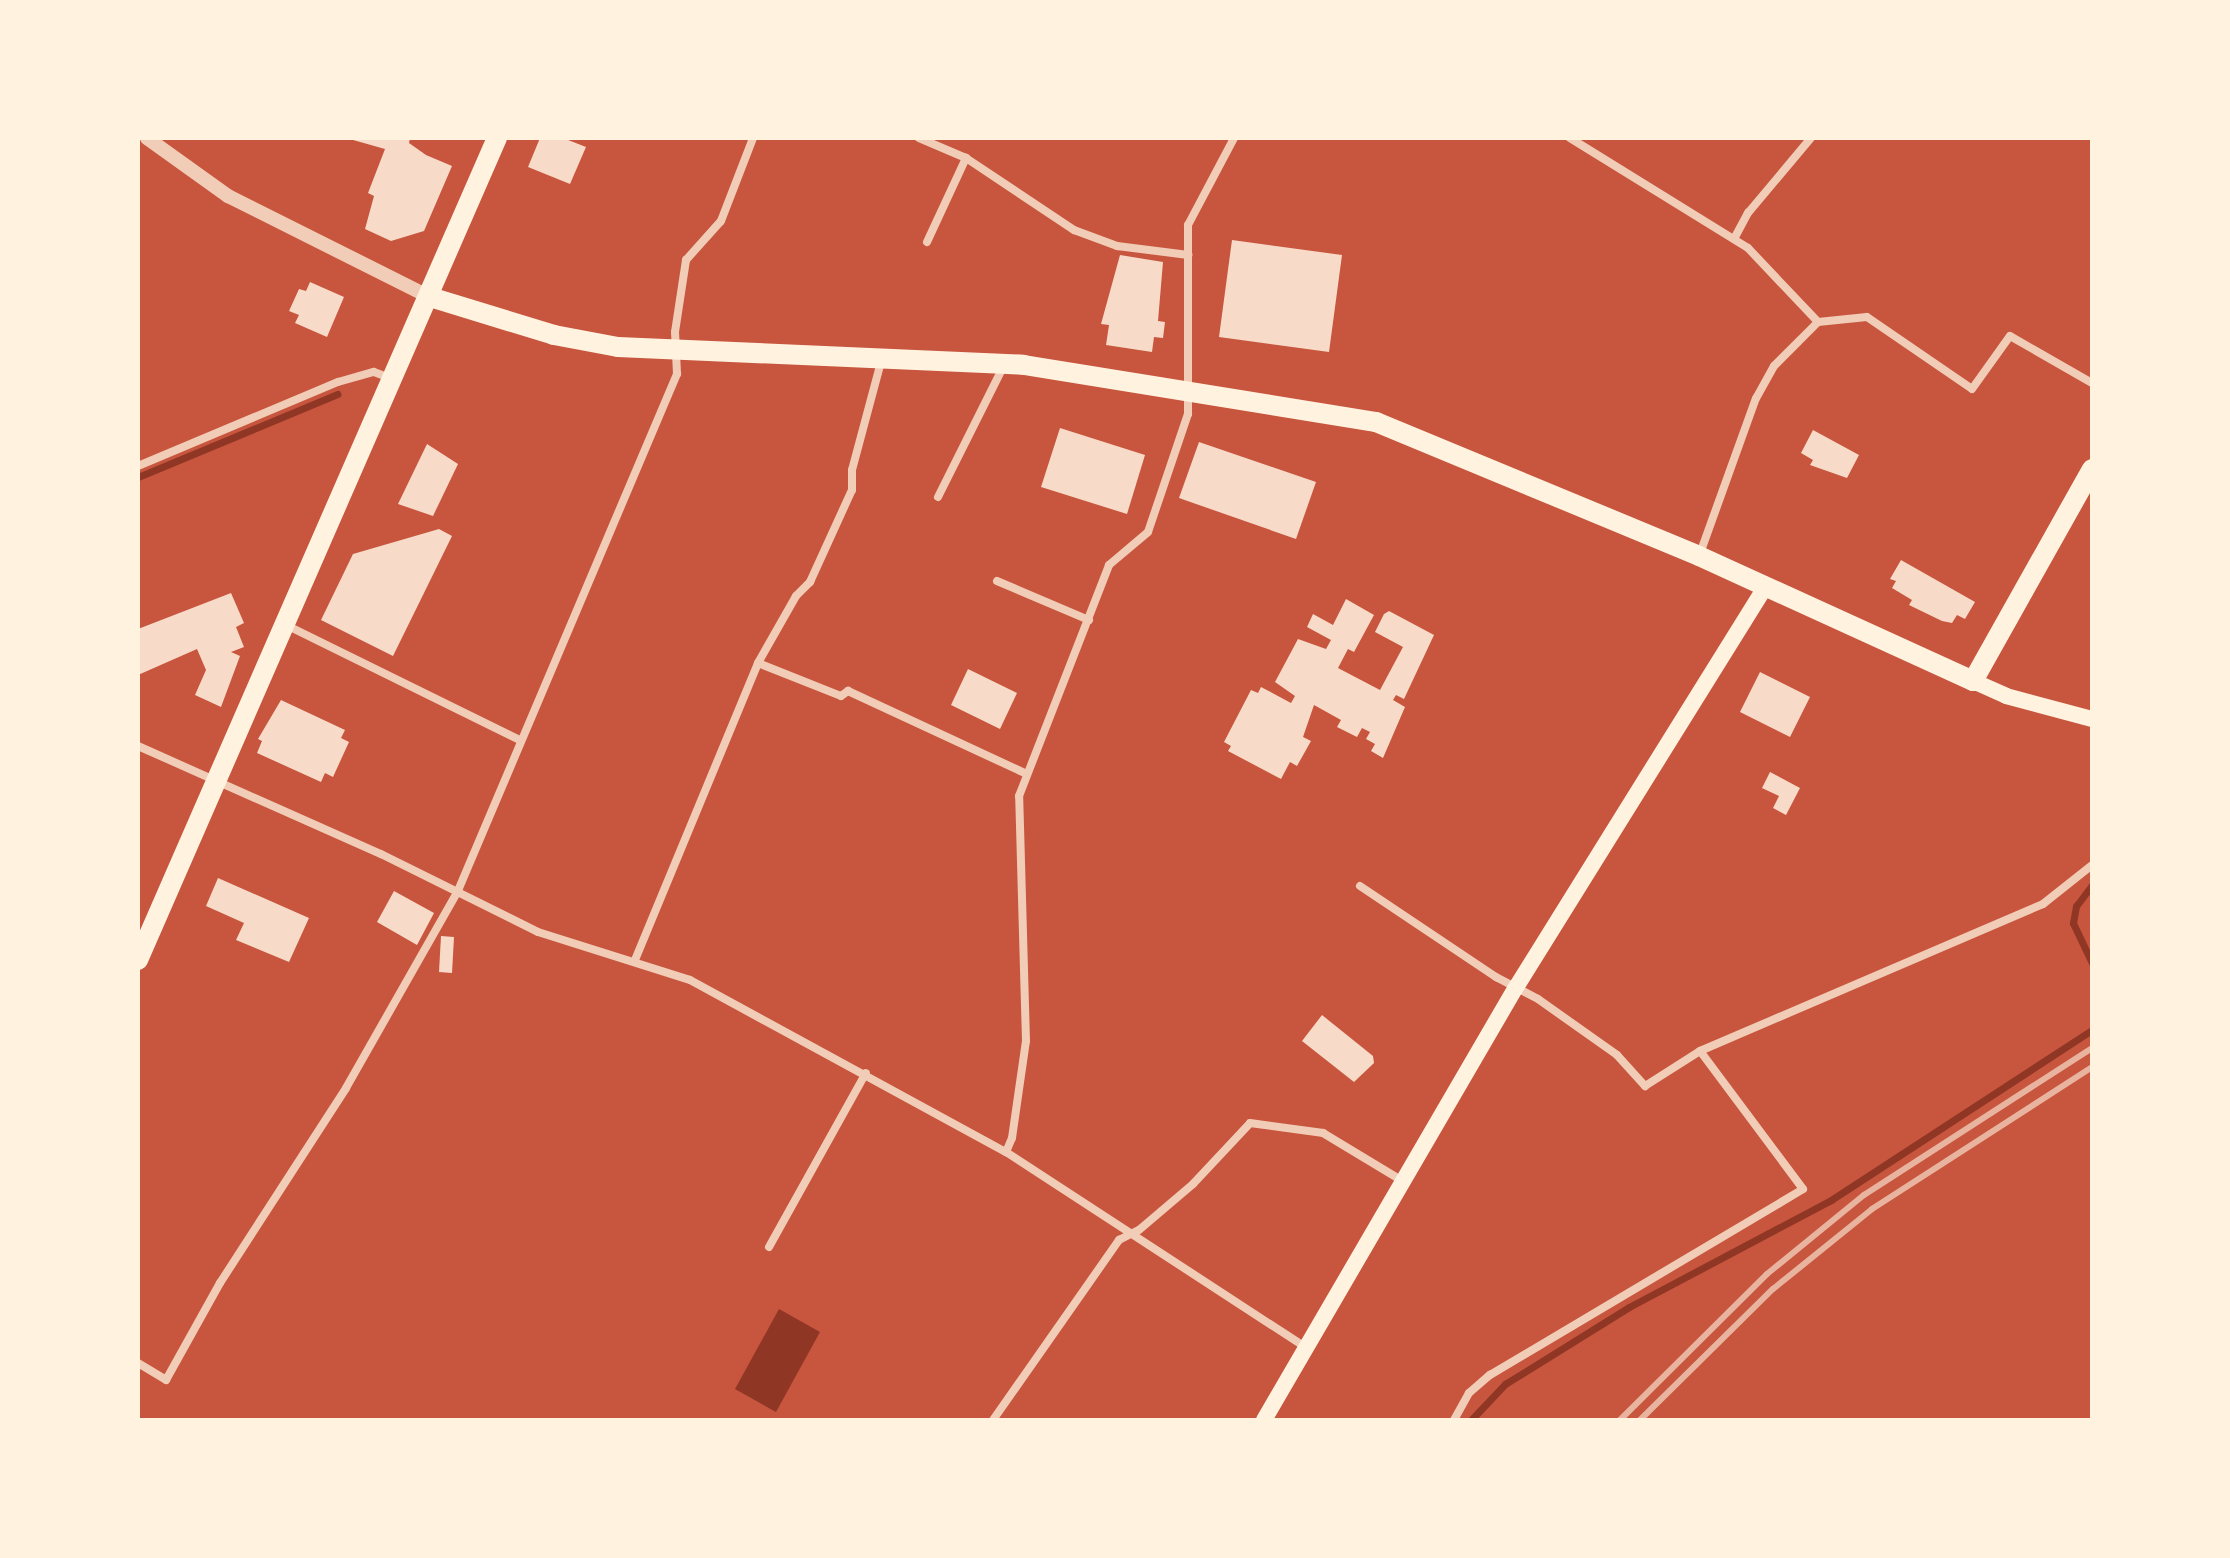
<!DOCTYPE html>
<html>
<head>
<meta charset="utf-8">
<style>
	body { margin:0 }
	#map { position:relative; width:2230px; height:1558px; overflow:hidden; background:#c8553d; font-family:"Asap Condensed",sans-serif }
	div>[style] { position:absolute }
	.water>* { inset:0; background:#8f3625 }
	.stream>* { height:7px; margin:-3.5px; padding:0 3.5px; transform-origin:3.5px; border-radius:3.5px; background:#8f3625 }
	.building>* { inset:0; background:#f7dbc8 }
	.minor>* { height:8px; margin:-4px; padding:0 4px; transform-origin:4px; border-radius:4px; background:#f1ccb7 }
	.tertiary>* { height:14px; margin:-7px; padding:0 7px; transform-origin:7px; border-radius:7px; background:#f1ccb7 }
	.secondary>* { height:16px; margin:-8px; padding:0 8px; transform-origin:8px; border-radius:8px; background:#fff3e0 }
	.trunk>* { height:20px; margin:-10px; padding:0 10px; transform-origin:10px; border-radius:10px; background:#fff3e0 }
	.rail>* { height:6px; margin:-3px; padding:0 3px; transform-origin:3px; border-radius:3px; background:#e9b49f }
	span { translate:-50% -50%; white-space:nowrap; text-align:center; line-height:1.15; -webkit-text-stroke:7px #fff3e0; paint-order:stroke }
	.frame { position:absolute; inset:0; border:140px solid #fff3e0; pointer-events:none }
</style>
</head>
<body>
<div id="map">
	<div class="water">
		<i style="clip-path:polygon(779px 1309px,820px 1332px,776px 1412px,735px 1389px)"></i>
	</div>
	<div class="stream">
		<i style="left:138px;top:477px;width:216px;rotate:-22.6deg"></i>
		<i style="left:2092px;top:885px;width:26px;rotate:127deg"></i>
		<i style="left:2076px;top:906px;width:17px;rotate:100deg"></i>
		<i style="left:2073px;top:923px;width:44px;rotate:64.6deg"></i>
		<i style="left:1471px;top:1420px;width:50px;rotate:-46.6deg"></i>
		<i style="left:1505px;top:1384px;width:146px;rotate:-31.8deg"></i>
		<i style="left:1629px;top:1307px;width:229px;rotate:-27.9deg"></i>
		<i style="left:1831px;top:1200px;width:311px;rotate:-33.1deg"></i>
	</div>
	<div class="building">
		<i style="clip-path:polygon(346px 138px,410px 138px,409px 143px,426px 155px,452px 166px,424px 231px,391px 241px,365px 229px,374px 196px,368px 193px,385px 149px)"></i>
		<i style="clip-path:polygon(540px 138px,563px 138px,586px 147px,570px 184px,528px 167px)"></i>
		<i style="clip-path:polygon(1232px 240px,1342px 255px,1329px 352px,1219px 337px)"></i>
		<i style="clip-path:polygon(1120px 255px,1163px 262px,1158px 321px,1165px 322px,1163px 338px,1154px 337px,1152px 352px,1106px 345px,1109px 325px,1101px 324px)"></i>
		<i style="clip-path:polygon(310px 282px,344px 297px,327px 337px,295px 323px,299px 315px,289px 311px,299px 289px,306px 291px)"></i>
		<i style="clip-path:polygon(1060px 428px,1145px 455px,1127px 514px,1041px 487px)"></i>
		<i style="clip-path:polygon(1813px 430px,1859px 455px,1847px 478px,1810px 465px,1813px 460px,1801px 453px)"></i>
		<i style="clip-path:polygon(1199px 442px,1316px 482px,1296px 539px,1179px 498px)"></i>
		<i style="clip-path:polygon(427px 444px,458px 464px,433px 516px,398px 504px)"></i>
		<i style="clip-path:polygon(439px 529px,452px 536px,393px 656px,321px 620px,353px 554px)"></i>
		<i style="clip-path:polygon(1901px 560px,1975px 602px,1965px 619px,1957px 615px,1952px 623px,1942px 621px,1909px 605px,1912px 600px,1892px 588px,1896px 581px,1890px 579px)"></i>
		<i style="clip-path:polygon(231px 593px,244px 623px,236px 627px,244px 647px,231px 652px,240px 656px,221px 707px,195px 695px,206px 670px,197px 649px,138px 675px,138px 629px)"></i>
		<i style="clip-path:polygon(1346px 599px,1374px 615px,1354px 652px,1348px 649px,1338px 668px,1380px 690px,1403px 647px,1375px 632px,1384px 614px,1389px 611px,1434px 635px,1404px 699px,1396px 695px,1393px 700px,1405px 707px,1383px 758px,1371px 751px,1375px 744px,1366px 739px,1370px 732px,1362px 728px,1357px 737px,1337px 727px,1341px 720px,1314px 705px,1303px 737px,1311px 741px,1297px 766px,1290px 762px,1281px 779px,1228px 751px,1231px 746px,1224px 742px,1251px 690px,1258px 693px,1261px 687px,1291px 703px,1295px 696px,1275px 682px,1298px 639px,1326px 649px,1331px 640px,1307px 627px,1313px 614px,1333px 625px)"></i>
		<i style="clip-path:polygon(968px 669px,1017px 693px,1000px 729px,951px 705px)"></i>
		<i style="clip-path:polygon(1760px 672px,1810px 697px,1790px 737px,1740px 712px)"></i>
		<i style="clip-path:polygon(281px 700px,345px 730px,341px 738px,349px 742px,333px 777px,325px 773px,321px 782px,257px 753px,262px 741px,258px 739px)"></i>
		<i style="clip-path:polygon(1770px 772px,1800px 788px,1786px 815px,1773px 808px,1779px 796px,1762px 788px)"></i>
		<i style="clip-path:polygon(218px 878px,309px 918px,289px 962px,236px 940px,244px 923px,206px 906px)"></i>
		<i style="clip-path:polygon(394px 891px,434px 913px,417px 945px,377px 922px)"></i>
		<i style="clip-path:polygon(441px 936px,454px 937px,452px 973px,439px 972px)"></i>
		<i style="clip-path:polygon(1322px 1015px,1373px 1056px,1374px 1063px,1354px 1082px,1302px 1041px)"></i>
	</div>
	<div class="minor">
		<i style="left:919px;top:138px;width:51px;rotate:23.1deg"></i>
		<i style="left:966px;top:158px;width:130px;rotate:33.7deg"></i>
		<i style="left:1074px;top:230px;width:46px;rotate:20.4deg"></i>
		<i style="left:1117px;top:246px;width:72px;rotate:7.2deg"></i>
		<i style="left:1570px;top:138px;width:209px;rotate:31.7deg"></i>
		<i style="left:1748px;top:248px;width:102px;rotate:46.6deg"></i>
		<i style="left:1818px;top:322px;width:62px;rotate:135deg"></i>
		<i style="left:1774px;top:366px;width:37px;rotate:119deg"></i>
		<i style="left:1756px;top:398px;width:168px;rotate:109.8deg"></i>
		<i style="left:1734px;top:239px;width:30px;rotate:-62deg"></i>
		<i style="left:1748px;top:213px;width:98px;rotate:-50deg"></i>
		<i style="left:927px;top:242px;width:93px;rotate:-65.1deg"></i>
		<i style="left:1818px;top:322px;width:49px;rotate:-5.8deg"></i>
		<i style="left:1867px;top:317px;width:127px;rotate:34.4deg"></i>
		<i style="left:1972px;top:389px;width:65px;rotate:-54.4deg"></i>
		<i style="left:2010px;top:336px;width:95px;rotate:29.8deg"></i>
		<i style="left:138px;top:466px;width:217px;rotate:-22.8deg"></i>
		<i style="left:338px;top:382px;width:37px;rotate:-16deg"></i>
		<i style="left:374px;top:372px;width:17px;rotate:21deg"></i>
		<i style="left:938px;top:497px;width:148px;rotate:-63.4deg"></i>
		<i style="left:997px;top:581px;width:100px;rotate:23deg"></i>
		<i style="left:284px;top:624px;width:263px;rotate:26.2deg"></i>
		<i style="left:758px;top:663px;width:89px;rotate:21.7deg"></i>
		<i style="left:841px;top:696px;width:9px;rotate:-36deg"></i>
		<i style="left:848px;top:691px;width:197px;rotate:24.9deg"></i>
		<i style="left:138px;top:746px;width:266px;rotate:24deg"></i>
		<i style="left:381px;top:854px;width:175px;rotate:26.4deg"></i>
		<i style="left:538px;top:932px;width:159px;rotate:17.5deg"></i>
		<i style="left:690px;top:980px;width:360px;rotate:28.6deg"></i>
		<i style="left:1006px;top:1152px;width:357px;rotate:33.1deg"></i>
		<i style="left:1360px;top:886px;width:164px;rotate:33.8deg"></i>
		<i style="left:1496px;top:977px;width:47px;rotate:27.6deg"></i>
		<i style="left:1538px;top:999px;width:97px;rotate:35.3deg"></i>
		<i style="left:1617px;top:1055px;width:42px;rotate:47.9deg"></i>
		<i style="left:1645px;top:1086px;width:65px;rotate:-32.5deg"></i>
		<i style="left:1700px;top:1051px;width:373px;rotate:-23.2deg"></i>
		<i style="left:2043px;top:904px;width:63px;rotate:-38.5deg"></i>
		<i style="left:635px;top:960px;width:321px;rotate:-67.5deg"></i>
		<i style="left:758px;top:663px;width:77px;rotate:-60.4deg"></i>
		<i style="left:796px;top:596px;width:20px;rotate:-45deg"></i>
		<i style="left:810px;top:582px;width:101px;rotate:-65.5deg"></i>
		<i style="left:852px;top:490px;width:20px;rotate:-90deg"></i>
		<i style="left:852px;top:470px;width:116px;rotate:-75deg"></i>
		<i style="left:1006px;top:1152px;width:15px;rotate:-67deg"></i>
		<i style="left:1012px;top:1138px;width:98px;rotate:-81.8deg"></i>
		<i style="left:1026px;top:1041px;width:245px;rotate:-91.6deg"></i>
		<i style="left:1019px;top:796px;width:248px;rotate:-68.7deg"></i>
		<i style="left:1109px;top:565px;width:51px;rotate:-40.2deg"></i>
		<i style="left:1148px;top:532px;width:125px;rotate:-71.3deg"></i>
		<i style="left:1188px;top:414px;width:189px;rotate:-90deg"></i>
		<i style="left:1188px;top:225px;width:98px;rotate:-62.1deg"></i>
		<i style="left:769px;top:1247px;width:199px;rotate:-60.9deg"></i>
		<i style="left:138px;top:1363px;width:33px;rotate:31deg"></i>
		<i style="left:166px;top:1380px;width:111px;rotate:-60.9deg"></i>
		<i style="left:220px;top:1283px;width:232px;rotate:-57.1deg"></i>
		<i style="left:346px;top:1088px;width:224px;rotate:-60.4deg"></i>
		<i style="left:457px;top:893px;width:564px;rotate:-67.03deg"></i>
		<i style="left:677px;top:374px;width:42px;rotate:-92.7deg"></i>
		<i style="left:675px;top:332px;width:73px;rotate:-81.3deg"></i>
		<i style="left:686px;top:260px;width:52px;rotate:-48.1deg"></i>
		<i style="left:721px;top:221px;width:89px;rotate:-68.9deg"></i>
		<i style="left:993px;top:1420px;width:220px;rotate:-55deg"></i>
		<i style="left:1119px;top:1240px;width:22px;rotate:-27deg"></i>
		<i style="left:1139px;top:1230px;width:71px;rotate:-40.4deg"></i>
		<i style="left:1193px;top:1184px;width:83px;rotate:-46.9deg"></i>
		<i style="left:1250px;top:1123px;width:74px;rotate:7.8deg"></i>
		<i style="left:1323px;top:1133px;width:91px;rotate:31.1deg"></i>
		<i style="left:1454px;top:1420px;width:31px;rotate:-61deg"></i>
		<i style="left:1469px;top:1393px;width:28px;rotate:-41deg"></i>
		<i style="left:1490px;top:1375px;width:364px;rotate:-30.7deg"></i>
		<i style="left:1803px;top:1189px;width:172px;rotate:-126.7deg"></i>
	</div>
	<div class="tertiary">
		<i style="left:147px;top:138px;width:100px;rotate:35.6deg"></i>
		<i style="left:228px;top:196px;width:226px;rotate:26.6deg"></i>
	</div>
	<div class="secondary">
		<i style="left:1973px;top:681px;width:36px;rotate:24deg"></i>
		<i style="left:2006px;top:696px;width:89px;rotate:15deg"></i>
		<i style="left:1264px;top:1420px;width:499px;rotate:-59.8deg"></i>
		<i style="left:1515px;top:989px;width:473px;rotate:-58.1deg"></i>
	</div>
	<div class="trunk">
		<i style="left:430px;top:297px;width:130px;rotate:17deg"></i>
		<i style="left:554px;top:335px;width:65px;rotate:10.6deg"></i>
		<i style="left:618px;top:347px;width:406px;rotate:2.5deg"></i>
		<i style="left:1024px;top:365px;width:357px;rotate:9.2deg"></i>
		<i style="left:1376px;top:422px;width:350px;rotate:22.5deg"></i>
		<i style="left:1699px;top:556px;width:301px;rotate:24.5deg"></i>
		<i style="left:1973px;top:681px;width:243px;rotate:-60.7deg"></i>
		<i style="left:138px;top:960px;width:897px;rotate:-66.41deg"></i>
	</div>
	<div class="rail">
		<i style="left:1620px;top:1420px;width:207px;rotate:-44.8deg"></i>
		<i style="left:1767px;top:1274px;width:125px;rotate:-39.2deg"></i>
		<i style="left:1864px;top:1195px;width:271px;rotate:-32.8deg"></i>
		<i style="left:1640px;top:1420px;width:187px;rotate:-44.6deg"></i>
		<i style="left:1773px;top:1289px;width:127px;rotate:-38.9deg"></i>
		<i style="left:1872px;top:1209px;width:262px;rotate:-32.8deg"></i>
	</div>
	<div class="frame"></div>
</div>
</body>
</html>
